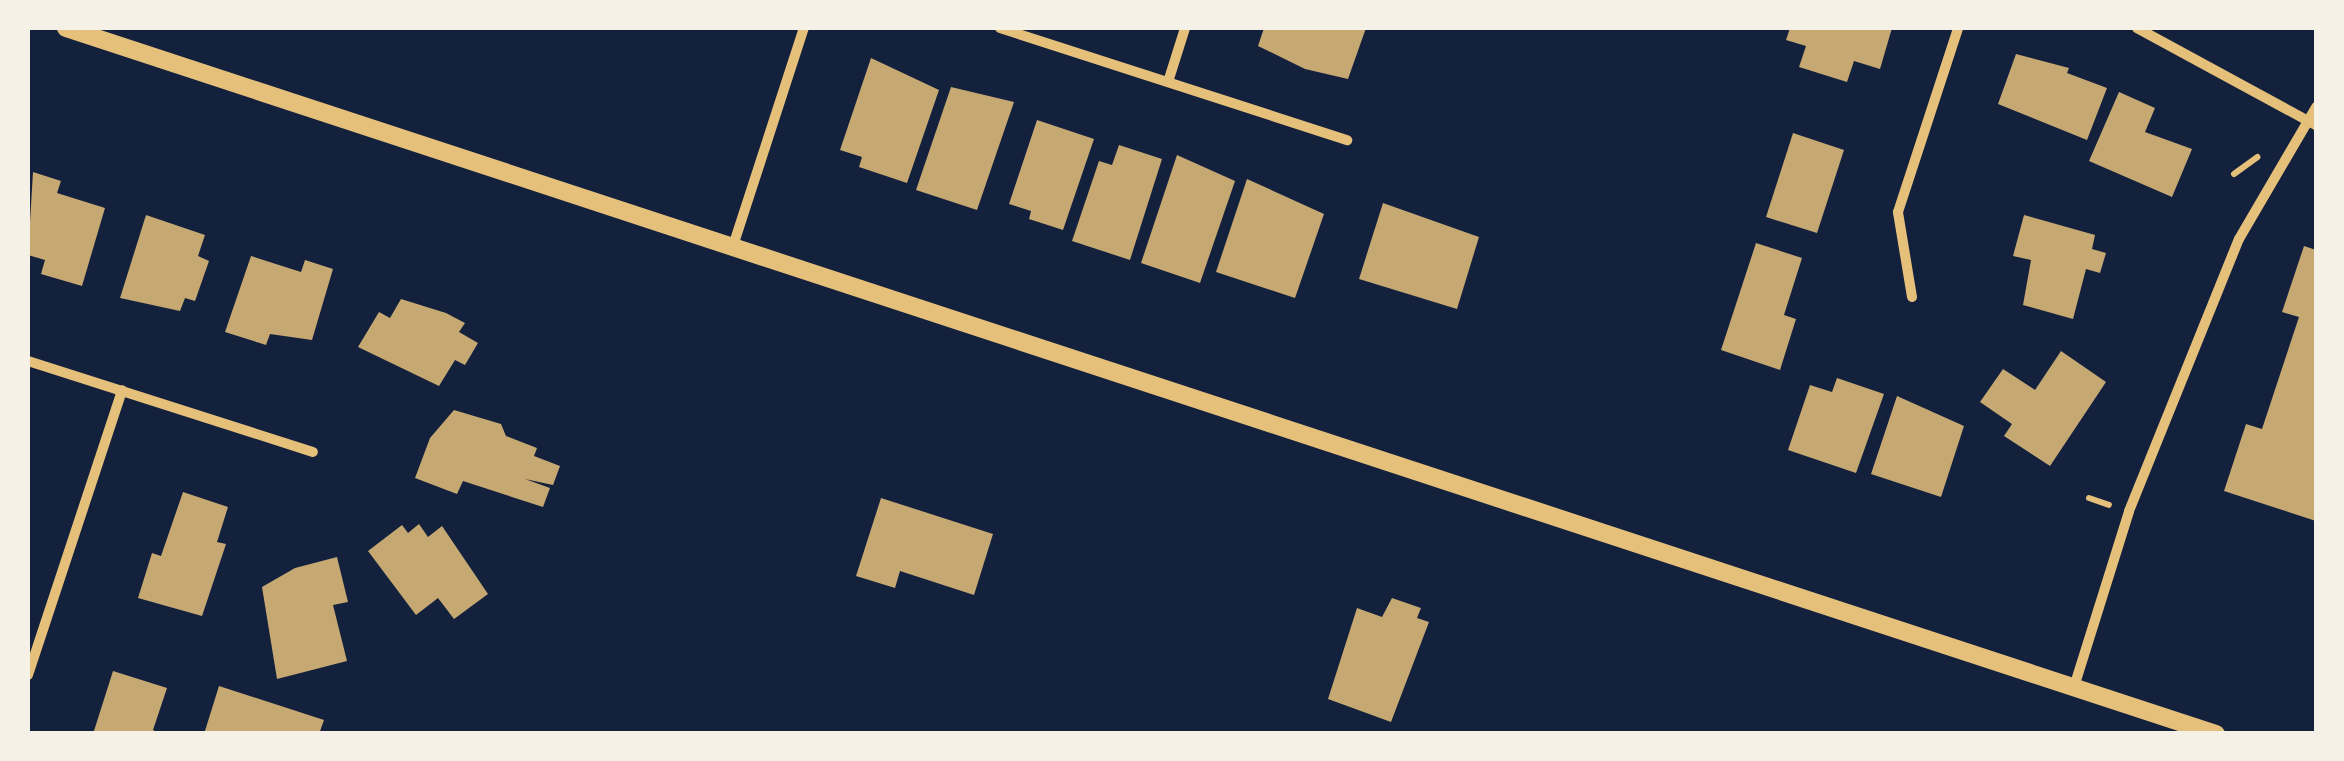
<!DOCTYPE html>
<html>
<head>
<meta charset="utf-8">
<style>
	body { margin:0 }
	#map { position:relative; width:2344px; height:761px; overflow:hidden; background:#14213d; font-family:"Work Sans",sans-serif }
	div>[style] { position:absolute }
	.building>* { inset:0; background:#c6a872 }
	.path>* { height:6px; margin:-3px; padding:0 3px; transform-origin:3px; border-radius:3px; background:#e5c07b }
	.minor>* { height:10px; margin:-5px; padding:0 5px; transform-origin:5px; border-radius:5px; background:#e5c07b }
	.tertiary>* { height:18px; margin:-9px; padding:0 9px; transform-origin:9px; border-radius:9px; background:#e5c07b }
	span { translate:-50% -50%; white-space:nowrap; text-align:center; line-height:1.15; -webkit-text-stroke:9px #f6f1e7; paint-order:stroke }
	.frame { position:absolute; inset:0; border:30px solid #f6f1e7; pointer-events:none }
</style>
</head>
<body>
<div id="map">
	<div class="building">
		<i style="clip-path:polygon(1264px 28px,1366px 28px,1348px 79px,1305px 69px,1258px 46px)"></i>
		<i style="clip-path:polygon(1790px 28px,1892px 28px,1880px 69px,1854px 61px,1847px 82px,1799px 67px,1806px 46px,1786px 40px)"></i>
		<i style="clip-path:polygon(2016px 54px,2069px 68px,2067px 73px,2107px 88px,2087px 140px,1998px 104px)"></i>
		<i style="clip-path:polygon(871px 58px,939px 90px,907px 183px,859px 167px,862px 157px,840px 150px)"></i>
		<i style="clip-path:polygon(951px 87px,1014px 102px,977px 210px,916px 190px)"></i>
		<i style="clip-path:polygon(2119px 92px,2155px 108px,2145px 132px,2192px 149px,2172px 197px,2089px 161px)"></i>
		<i style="clip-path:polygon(1037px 120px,1094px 139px,1063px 230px,1029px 219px,1031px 211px,1009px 204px)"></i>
		<i style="clip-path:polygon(1793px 133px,1844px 150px,1817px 233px,1766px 217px)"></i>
		<i style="clip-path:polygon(1119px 145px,1162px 159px,1130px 260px,1072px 241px,1099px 161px,1112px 165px)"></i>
		<i style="clip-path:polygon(1177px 155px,1235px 181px,1200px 283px,1141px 263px)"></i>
		<i style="clip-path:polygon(33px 172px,61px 181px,57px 193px,105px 208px,82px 286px,41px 274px,45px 260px,28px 255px)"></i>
		<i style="clip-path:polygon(1247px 179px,1324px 214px,1295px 298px,1216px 272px)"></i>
		<i style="clip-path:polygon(1383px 203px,1479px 237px,1457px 309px,1359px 279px)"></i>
		<i style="clip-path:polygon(146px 215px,205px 235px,198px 256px,209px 261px,195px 301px,185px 298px,180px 311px,120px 298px)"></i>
		<i style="clip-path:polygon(2024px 215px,2095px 235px,2092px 249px,2106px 253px,2100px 273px,2086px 269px,2073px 319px,2023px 305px,2031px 260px,2013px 256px)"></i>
		<i style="clip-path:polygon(1756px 243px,1802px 258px,1784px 315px,1796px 319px,1780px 370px,1721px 350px)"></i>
		<i style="clip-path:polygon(2304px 246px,2316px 250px,2316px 521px,2224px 491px,2246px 424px,2262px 429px,2299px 317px,2282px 312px)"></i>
		<i style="clip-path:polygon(251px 256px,301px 272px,305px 260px,333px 269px,312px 340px,270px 334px,266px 345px,225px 332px)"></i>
		<i style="clip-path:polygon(401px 299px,446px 313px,465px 323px,459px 332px,478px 343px,465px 365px,455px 360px,439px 386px,358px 347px,379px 312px,390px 318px)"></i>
		<i style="clip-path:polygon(2061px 351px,2106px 382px,2050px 466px,2004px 436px,2012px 424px,1980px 402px,2003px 369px,2035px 390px)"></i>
		<i style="clip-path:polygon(1837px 378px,1884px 394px,1856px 473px,1788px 450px,1810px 385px,1832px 392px)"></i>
		<i style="clip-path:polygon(1897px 396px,1964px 426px,1941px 497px,1871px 474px)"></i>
		<i style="clip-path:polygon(454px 410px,501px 424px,506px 436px,537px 448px,534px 456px,560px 466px,553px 485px,525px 479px,550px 488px,543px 507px,463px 481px,457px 494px,415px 478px,430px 438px)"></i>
		<i style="clip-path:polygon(183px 492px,228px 507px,217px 542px,226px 544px,202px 616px,138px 598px,152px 553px,161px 556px)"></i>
		<i style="clip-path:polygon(881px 498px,993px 534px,974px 595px,900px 571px,895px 588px,856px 576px)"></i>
		<i style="clip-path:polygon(419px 524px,428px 537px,442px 526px,488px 594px,454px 619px,438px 598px,416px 615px,368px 551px,402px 525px,408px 533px)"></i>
		<i style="clip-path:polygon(337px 557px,348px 602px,333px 605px,347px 661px,277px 679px,262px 587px,295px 568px)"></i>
		<i style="clip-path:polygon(1392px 598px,1421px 608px,1417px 618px,1429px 622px,1391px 722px,1328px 699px,1357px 608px,1382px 617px)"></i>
		<i style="clip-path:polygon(113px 671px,167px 688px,153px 730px,160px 734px,93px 734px)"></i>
		<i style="clip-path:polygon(219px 686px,324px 720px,319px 734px,204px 734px)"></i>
	</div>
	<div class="path">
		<i style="left:2234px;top:174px;width:29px;rotate:-36deg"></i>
		<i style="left:2089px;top:498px;width:21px;rotate:19deg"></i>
	</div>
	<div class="minor">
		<i style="left:1000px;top:28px;width:365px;rotate:17.9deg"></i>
		<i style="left:2137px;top:28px;width:204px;rotate:28.5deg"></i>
		<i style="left:1168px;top:82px;width:57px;rotate:-72.5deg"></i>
		<i style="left:733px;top:246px;width:229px;rotate:-72deg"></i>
		<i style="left:1912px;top:297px;width:86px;rotate:-99.4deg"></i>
		<i style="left:1898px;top:212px;width:194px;rotate:-71.9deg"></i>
		<i style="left:28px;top:361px;width:299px;rotate:17.7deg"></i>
		<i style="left:28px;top:675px;width:300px;rotate:-71.7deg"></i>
		<i style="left:2074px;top:687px;width:184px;rotate:-72.6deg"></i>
		<i style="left:2129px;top:511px;width:293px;rotate:-68deg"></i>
		<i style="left:2239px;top:239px;width:153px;rotate:-59.7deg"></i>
	</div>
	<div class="tertiary">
		<i style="left:66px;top:28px;width:2263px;rotate:18.18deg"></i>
	</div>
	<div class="frame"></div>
</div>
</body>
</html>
